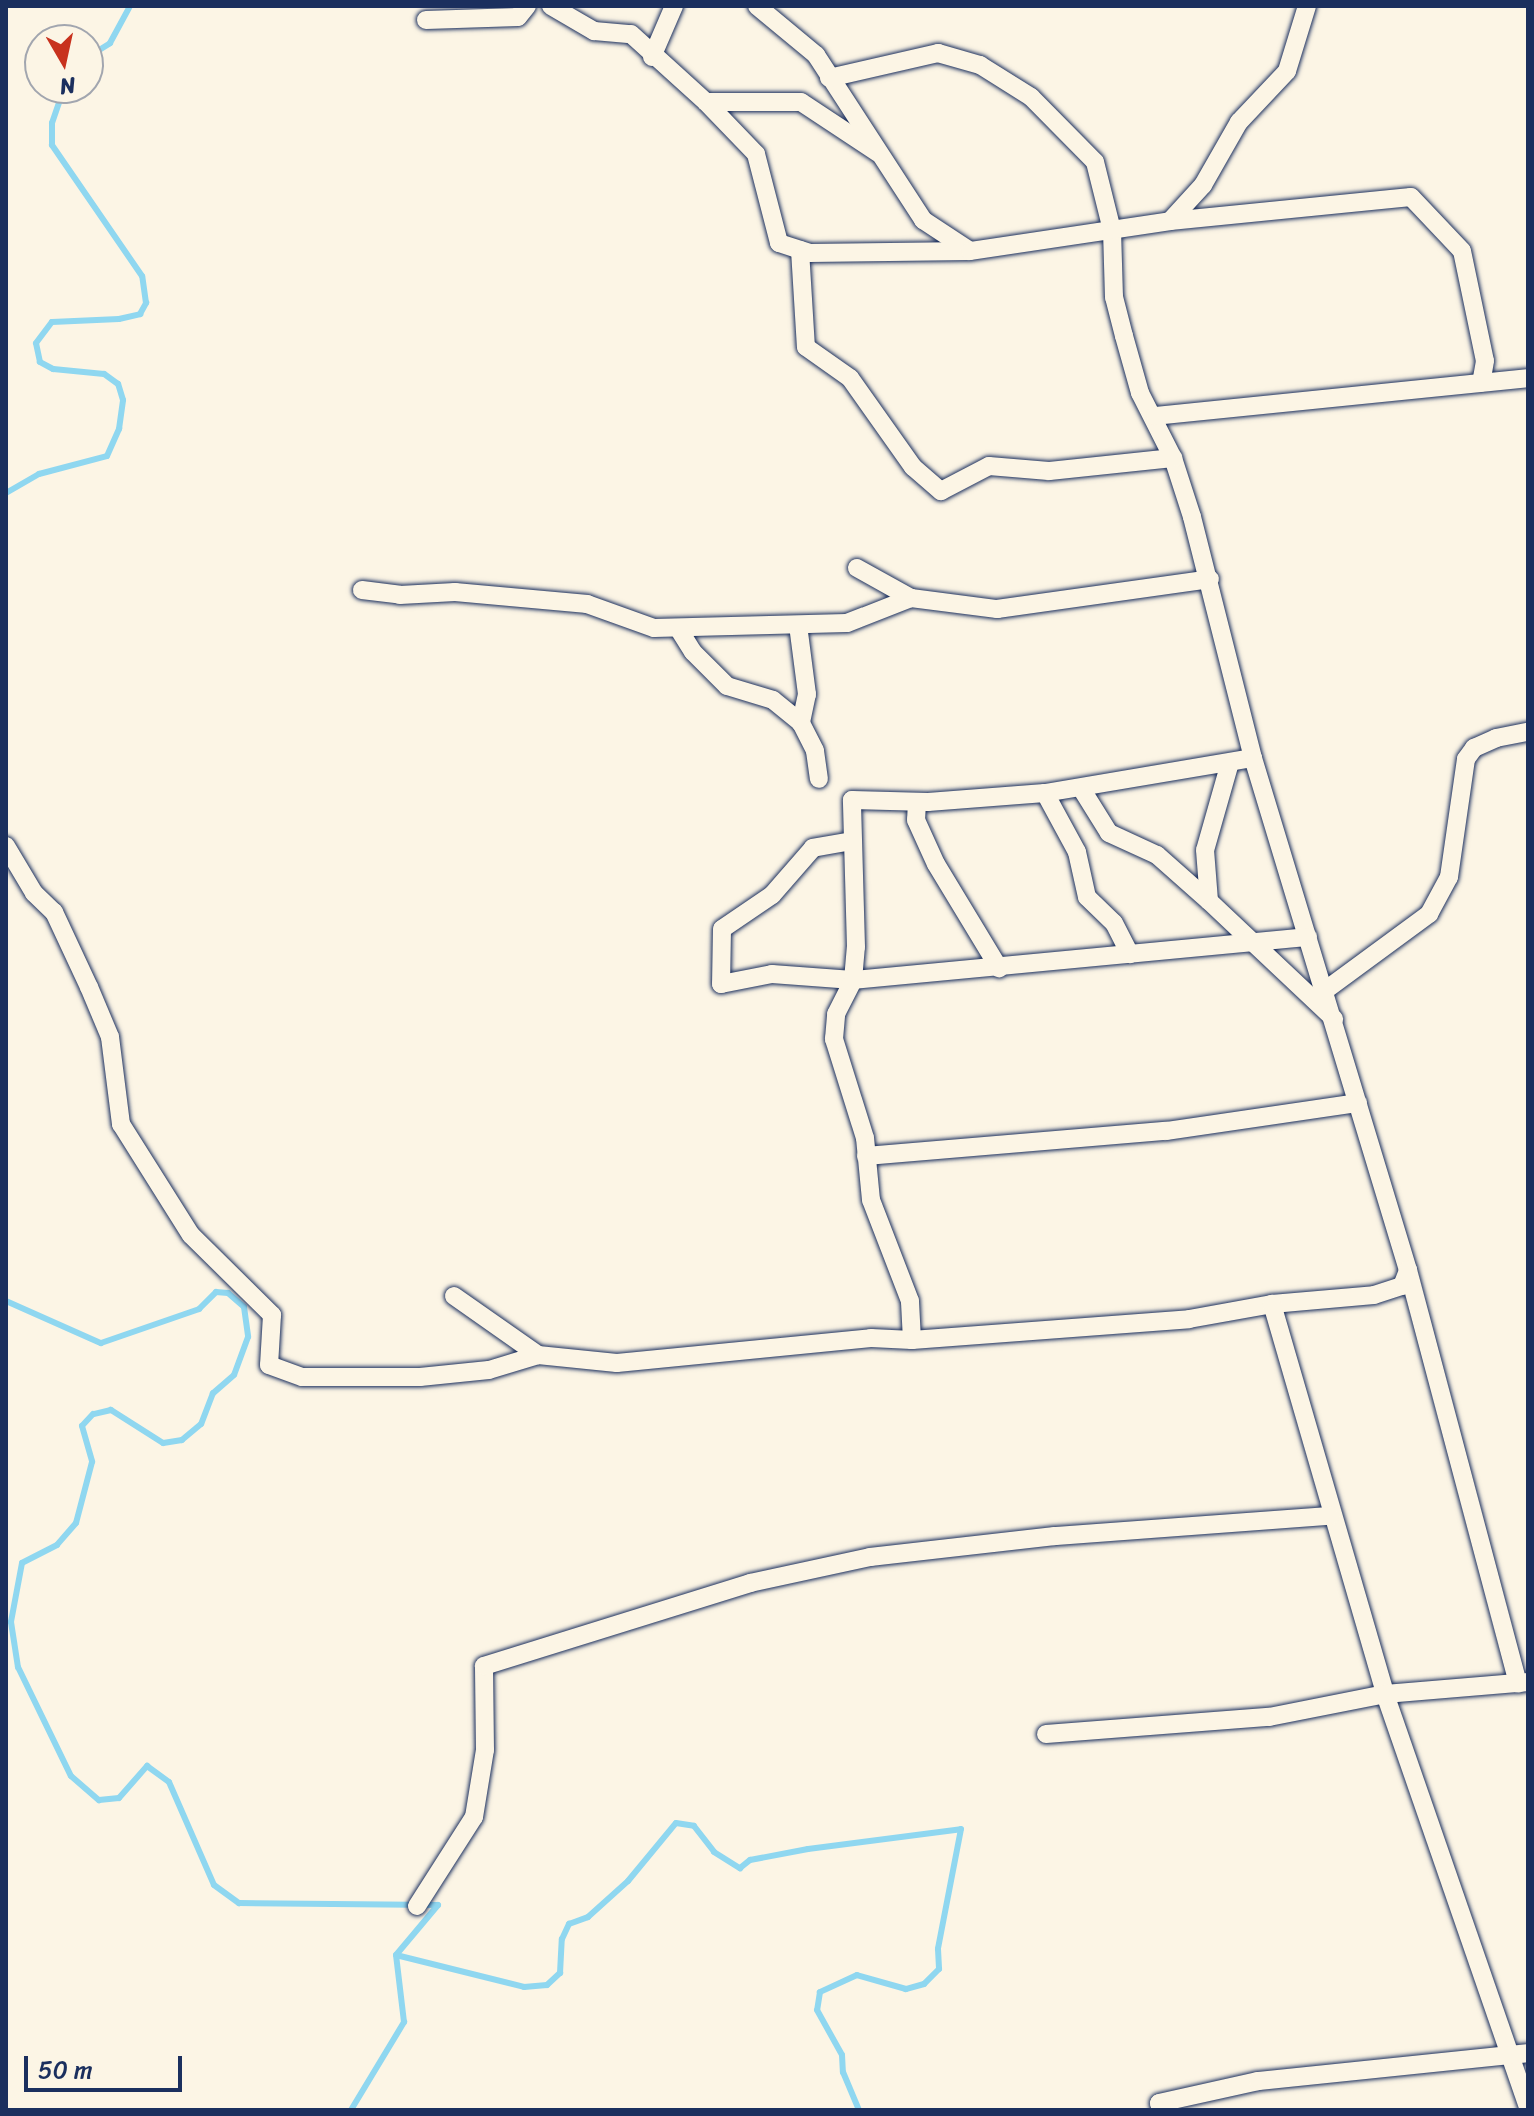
<!DOCTYPE html>
<html>
<head>
<meta charset="utf-8">
<style>
	body { margin:0 }
	#map { position:relative; width:1534px; height:2116px; overflow:hidden; background:#fcf5e5; font-family:Sriracha,sans-serif }
	div>[style] { position:absolute }
	.stream>* { height:6px; margin:-3px; padding:0 3px; transform-origin:3px; border-radius:3px; background:#8fd7f0 }
	.roads { filter:drop-shadow(0 0 2px #1b2f5e) drop-shadow(0 0 2px #1b2f5e) }
	.street>* { height:18px; margin:-9px; padding:0 9px; transform-origin:9px; border-radius:9px; background:#fcf5e5 }
	span { translate:-50% -50%; white-space:nowrap; text-align:center; line-height:1.15; -webkit-text-stroke:6px #fcf5e5; paint-order:stroke }
	.frame { position:absolute; inset:0; border:8px solid #1b2f5e; pointer-events:none }
	.north { position:absolute; left:24px; top:24px; width:80px; height:80px; box-sizing:border-box; background:#fcf5e5; border:2px solid #a2a6af; border-radius:50%; rotate:171deg; font-size:22px; font-weight:700; line-height:32px; text-align:center; color:#1b2f5e }
	.north::after { content:''; display:block; margin:auto; width:28px; height:36px; background:#c8321e; clip-path:polygon(50% 0,100% 100%,50% 72%,0 100%) }
	.scale { position:absolute; left:24px; top:2056px; width:158px; height:36px; box-sizing:border-box; border:4px solid #1b2f5e; border-top:0; padding-left:10px; font-size:24px; line-height:28px; white-space:nowrap; color:#1b2f5e; -webkit-text-stroke:6px #fcf5e5; paint-order:stroke }
</style>
</head>
<body>
<div id="map">
	<div class="stream">
		<i style="left:88px;top:57px;width:26px;rotate:-32deg"></i>
		<i style="left:110px;top:43px;width:42px;rotate:-61.6deg"></i>
		<i style="left:6px;top:493px;width:38px;rotate:-30deg"></i>
		<i style="left:39px;top:474px;width:70px;rotate:-14.8deg"></i>
		<i style="left:107px;top:456px;width:30px;rotate:-66deg"></i>
		<i style="left:119px;top:429px;width:29px;rotate:-82deg"></i>
		<i style="left:123px;top:400px;width:17px;rotate:-107deg"></i>
		<i style="left:118px;top:384px;width:17px;rotate:-144deg"></i>
		<i style="left:104px;top:374px;width:51px;rotate:-174.4deg"></i>
		<i style="left:53px;top:369px;width:15px;rotate:-152deg"></i>
		<i style="left:40px;top:362px;width:19px;rotate:-102deg"></i>
		<i style="left:36px;top:343px;width:26px;rotate:-53deg"></i>
		<i style="left:52px;top:322px;width:67px;rotate:-2.6deg"></i>
		<i style="left:119px;top:319px;width:22px;rotate:-13deg"></i>
		<i style="left:140px;top:314px;width:13px;rotate:-61deg"></i>
		<i style="left:146px;top:303px;width:27px;rotate:-98deg"></i>
		<i style="left:142px;top:276px;width:159px;rotate:-124.5deg"></i>
		<i style="left:52px;top:145px;width:22px;rotate:-90deg"></i>
		<i style="left:52px;top:123px;width:37px;rotate:-71deg"></i>
		<i style="left:6px;top:1301px;width:104px;rotate:23.9deg"></i>
		<i style="left:101px;top:1343px;width:104px;rotate:-19.1deg"></i>
		<i style="left:199px;top:1309px;width:24px;rotate:-45deg"></i>
		<i style="left:216px;top:1292px;width:12px;rotate:5deg"></i>
		<i style="left:228px;top:1293px;width:21px;rotate:41deg"></i>
		<i style="left:244px;top:1307px;width:30px;rotate:82deg"></i>
		<i style="left:248px;top:1337px;width:40px;rotate:110.2deg"></i>
		<i style="left:234px;top:1375px;width:28px;rotate:139deg"></i>
		<i style="left:213px;top:1393px;width:33px;rotate:111deg"></i>
		<i style="left:201px;top:1424px;width:25px;rotate:140deg"></i>
		<i style="left:182px;top:1440px;width:19px;rotate:171deg"></i>
		<i style="left:163px;top:1443px;width:62px;rotate:-147.6deg"></i>
		<i style="left:111px;top:1410px;width:18px;rotate:167deg"></i>
		<i style="left:93px;top:1414px;width:16px;rotate:133deg"></i>
		<i style="left:82px;top:1426px;width:37px;rotate:74deg"></i>
		<i style="left:92px;top:1462px;width:63px;rotate:104.7deg"></i>
		<i style="left:76px;top:1523px;width:29px;rotate:131deg"></i>
		<i style="left:57px;top:1545px;width:39px;rotate:153deg"></i>
		<i style="left:22px;top:1563px;width:60px;rotate:100.6deg"></i>
		<i style="left:11px;top:1622px;width:46px;rotate:81.2deg"></i>
		<i style="left:18px;top:1667px;width:121px;rotate:64.1deg"></i>
		<i style="left:71px;top:1776px;width:37px;rotate:41deg"></i>
		<i style="left:99px;top:1800px;width:20px;rotate:-6deg"></i>
		<i style="left:119px;top:1798px;width:43px;rotate:-48.8deg"></i>
		<i style="left:147px;top:1766px;width:27px;rotate:36deg"></i>
		<i style="left:169px;top:1782px;width:112px;rotate:66.4deg"></i>
		<i style="left:214px;top:1885px;width:31px;rotate:36deg"></i>
		<i style="left:239px;top:1903px;width:199px;rotate:0.6deg"></i>
		<i style="left:438px;top:1905px;width:65px;rotate:130deg"></i>
		<i style="left:396px;top:1955px;width:132px;rotate:14deg"></i>
		<i style="left:524px;top:1987px;width:23px;rotate:-5deg"></i>
		<i style="left:547px;top:1985px;width:18px;rotate:-43deg"></i>
		<i style="left:560px;top:1973px;width:34px;rotate:-87deg"></i>
		<i style="left:562px;top:1939px;width:17px;rotate:-65deg"></i>
		<i style="left:569px;top:1924px;width:20px;rotate:-20deg"></i>
		<i style="left:588px;top:1917px;width:54px;rotate:-42deg"></i>
		<i style="left:628px;top:1881px;width:75px;rotate:-50.4deg"></i>
		<i style="left:676px;top:1823px;width:18px;rotate:9deg"></i>
		<i style="left:694px;top:1826px;width:33px;rotate:52deg"></i>
		<i style="left:714px;top:1852px;width:31px;rotate:32deg"></i>
		<i style="left:740px;top:1868px;width:13px;rotate:-39deg"></i>
		<i style="left:750px;top:1860px;width:59px;rotate:-10.7deg"></i>
		<i style="left:808px;top:1849px;width:154px;rotate:-7.4deg"></i>
		<i style="left:961px;top:1829px;width:122px;rotate:100.9deg"></i>
		<i style="left:938px;top:1949px;width:20px;rotate:87deg"></i>
		<i style="left:939px;top:1969px;width:21px;rotate:135deg"></i>
		<i style="left:924px;top:1984px;width:19px;rotate:164deg"></i>
		<i style="left:906px;top:1989px;width:51px;rotate:-164.1deg"></i>
		<i style="left:857px;top:1975px;width:41px;rotate:155.3deg"></i>
		<i style="left:820px;top:1992px;width:18px;rotate:99deg"></i>
		<i style="left:817px;top:2010px;width:51px;rotate:60.9deg"></i>
		<i style="left:842px;top:2055px;width:17px;rotate:87deg"></i>
		<i style="left:843px;top:2072px;width:41px;rotate:67.2deg"></i>
		<i style="left:351px;top:2110px;width:103px;rotate:-58.9deg"></i>
		<i style="left:404px;top:2022px;width:67px;rotate:-96.8deg"></i>
	</div>
	<div class="roads">
		<div class="street">
			<i style="left:551px;top:6px;width:50px;rotate:30.2deg"></i>
			<i style="left:594px;top:31px;width:37px;rotate:5deg"></i>
			<i style="left:631px;top:34px;width:101px;rotate:42.2deg"></i>
			<i style="left:706px;top:102px;width:95px"></i>
			<i style="left:801px;top:102px;width:92px;rotate:33.5deg"></i>
			<i style="left:757px;top:6px;width:77px;rotate:39.7deg"></i>
			<i style="left:816px;top:55px;width:197px;rotate:57deg"></i>
			<i style="left:923px;top:220px;width:56px;rotate:33.4deg"></i>
			<i style="left:426px;top:20px;width:92px;rotate:-1.9deg"></i>
			<i style="left:518px;top:17px;width:14px;rotate:-51deg"></i>
			<i style="left:652px;top:57px;width:56px;rotate:-66.7deg"></i>
			<i style="left:829px;top:78px;width:112px;rotate:-12.9deg"></i>
			<i style="left:938px;top:53px;width:44px;rotate:15.9deg"></i>
			<i style="left:980px;top:65px;width:60px;rotate:32.1deg"></i>
			<i style="left:1031px;top:97px;width:91px;rotate:45.4deg"></i>
			<i style="left:1095px;top:162px;width:70px;rotate:76deg"></i>
			<i style="left:1112px;top:230px;width:67px;rotate:88.3deg"></i>
			<i style="left:1114px;top:297px;width:40px;rotate:75.6deg"></i>
			<i style="left:1124px;top:336px;width:59px;rotate:74.3deg"></i>
			<i style="left:1140px;top:393px;width:73px;rotate:63.1deg"></i>
			<i style="left:1173px;top:458px;width:62px;rotate:72.1deg"></i>
			<i style="left:1192px;top:517px;width:249px;rotate:75.8deg"></i>
			<i style="left:1253px;top:758px;width:535px;rotate:73.16deg"></i>
			<i style="left:1408px;top:1270px;width:428px;rotate:75.1deg"></i>
			<i style="left:706px;top:102px;width:72px;rotate:46.1deg"></i>
			<i style="left:756px;top:154px;width:92px;rotate:75.5deg"></i>
			<i style="left:779px;top:243px;width:32px;rotate:18deg"></i>
			<i style="left:809px;top:253px;width:161px;rotate:-0.7deg"></i>
			<i style="left:970px;top:251px;width:202px;rotate:-8.5deg"></i>
			<i style="left:1170px;top:221px;width:242px;rotate:-5.7deg"></i>
			<i style="left:1411px;top:197px;width:74px;rotate:46.6deg"></i>
			<i style="left:1462px;top:251px;width:112px;rotate:78.2deg"></i>
			<i style="left:1485px;top:361px;width:22px;rotate:100deg"></i>
			<i style="left:1170px;top:221px;width:49px;rotate:-47.5deg"></i>
			<i style="left:1203px;top:185px;width:73px;rotate:-60.3deg"></i>
			<i style="left:1239px;top:122px;width:70px;rotate:-46.7deg"></i>
			<i style="left:1287px;top:71px;width:68px;rotate:-72.9deg"></i>
			<i style="left:800px;top:250px;width:97px;rotate:86.5deg"></i>
			<i style="left:806px;top:347px;width:54px;rotate:35.2deg"></i>
			<i style="left:850px;top:378px;width:109px;rotate:54.7deg"></i>
			<i style="left:913px;top:467px;width:37px;rotate:41deg"></i>
			<i style="left:941px;top:491px;width:54px;rotate:-27.5deg"></i>
			<i style="left:989px;top:466px;width:60px;rotate:4.8deg"></i>
			<i style="left:1049px;top:471px;width:125px;rotate:-6deg"></i>
			<i style="left:1155px;top:416px;width:375px;rotate:-5.8deg"></i>
			<i style="left:857px;top:568px;width:62px;rotate:29.1deg"></i>
			<i style="left:911px;top:598px;width:87px;rotate:7.3deg"></i>
			<i style="left:997px;top:609px;width:215px;rotate:-8deg"></i>
			<i style="left:362px;top:590px;width:38px;rotate:7deg"></i>
			<i style="left:400px;top:595px;width:55px;rotate:-3.1deg"></i>
			<i style="left:455px;top:592px;width:133px;rotate:5.2deg"></i>
			<i style="left:587px;top:604px;width:71px;rotate:19.7deg"></i>
			<i style="left:654px;top:628px;width:193px;rotate:-1.5deg"></i>
			<i style="left:847px;top:623px;width:69px;rotate:-21.3deg"></i>
			<i style="left:798px;top:625px;width:70px;rotate:82.6deg"></i>
			<i style="left:807px;top:694px;width:30px;rotate:102deg"></i>
			<i style="left:801px;top:723px;width:31px;rotate:63deg"></i>
			<i style="left:815px;top:751px;width:28px;rotate:82deg"></i>
			<i style="left:678px;top:628px;width:28px;rotate:58deg"></i>
			<i style="left:693px;top:652px;width:48px;rotate:45deg"></i>
			<i style="left:727px;top:686px;width:48px;rotate:16.9deg"></i>
			<i style="left:773px;top:700px;width:36px;rotate:39deg"></i>
			<i style="left:1229px;top:766px;width:87px;rotate:105.9deg"></i>
			<i style="left:1205px;top:850px;width:51px;rotate:85.5deg"></i>
			<i style="left:1209px;top:901px;width:172px;rotate:43.3deg"></i>
			<i style="left:1081px;top:788px;width:53px;rotate:58.1deg"></i>
			<i style="left:1109px;top:833px;width:53px;rotate:24.6deg"></i>
			<i style="left:1157px;top:855px;width:69px;rotate:41.5deg"></i>
			<i style="left:1045px;top:793px;width:67px;rotate:61.5deg"></i>
			<i style="left:1077px;top:852px;width:46px;rotate:77.5deg"></i>
			<i style="left:1087px;top:897px;width:37px;rotate:44deg"></i>
			<i style="left:1114px;top:923px;width:35px;rotate:63deg"></i>
			<i style="left:917px;top:802px;width:18px;rotate:93deg"></i>
			<i style="left:916px;top:820px;width:48px;rotate:65.6deg"></i>
			<i style="left:936px;top:864px;width:122px;rotate:58.8deg"></i>
			<i style="left:852px;top:841px;width:40px;rotate:170deg"></i>
			<i style="left:813px;top:848px;width:62px;rotate:131.1deg"></i>
			<i style="left:772px;top:895px;width:60px;rotate:145.8deg"></i>
			<i style="left:722px;top:929px;width:55px;rotate:91deg"></i>
			<i style="left:721px;top:984px;width:52px;rotate:-11.1deg"></i>
			<i style="left:772px;top:974px;width:81px;rotate:4.2deg"></i>
			<i style="left:853px;top:980px;width:457px;rotate:-5.4deg"></i>
			<i style="left:6px;top:846px;width:55px;rotate:59.2deg"></i>
			<i style="left:34px;top:893px;width:28px;rotate:44deg"></i>
			<i style="left:54px;top:912px;width:83px;rotate:65deg"></i>
			<i style="left:89px;top:987px;width:54px;rotate:67.2deg"></i>
			<i style="left:110px;top:1037px;width:88px;rotate:82.8deg"></i>
			<i style="left:121px;top:1124px;width:131px;rotate:57.8deg"></i>
			<i style="left:191px;top:1235px;width:114px;rotate:44.6deg"></i>
			<i style="left:272px;top:1315px;width:50px;rotate:93.4deg"></i>
			<i style="left:269px;top:1365px;width:35px;rotate:20deg"></i>
			<i style="left:302px;top:1377px;width:118px"></i>
			<i style="left:420px;top:1377px;width:69px;rotate:-5.8deg"></i>
			<i style="left:489px;top:1370px;width:51px;rotate:-17deg"></i>
			<i style="left:1327px;top:989px;width:127px;rotate:-36.3deg"></i>
			<i style="left:1429px;top:914px;width:42px;rotate:-61.6deg"></i>
			<i style="left:1449px;top:877px;width:119px;rotate:-81.8deg"></i>
			<i style="left:1466px;top:759px;width:14px;rotate:-54deg"></i>
			<i style="left:1474px;top:748px;width:24px;rotate:-24deg"></i>
			<i style="left:1496px;top:738px;width:33px;rotate:-11deg"></i>
			<i style="left:866px;top:1156px;width:301px;rotate:-4.8deg"></i>
			<i style="left:1166px;top:1131px;width:194px;rotate:-8.3deg"></i>
			<i style="left:454px;top:1296px;width:103px;rotate:35.1deg"></i>
			<i style="left:538px;top:1355px;width:79px;rotate:5.8deg"></i>
			<i style="left:617px;top:1363px;width:255px;rotate:-5.6deg"></i>
			<i style="left:871px;top:1338px;width:41px;rotate:2.8deg"></i>
			<i style="left:912px;top:1340px;width:278px;rotate:-4.3deg"></i>
			<i style="left:1189px;top:1319px;width:84px;rotate:-10.2deg"></i>
			<i style="left:1272px;top:1304px;width:102px;rotate:-5deg"></i>
			<i style="left:1374px;top:1295px;width:29px;rotate:-18deg"></i>
			<i style="left:1402px;top:1286px;width:17px;rotate:-69deg"></i>
			<i style="left:1272px;top:1304px;width:406px;rotate:73.8deg"></i>
			<i style="left:1385px;top:1694px;width:437px;rotate:70.9deg"></i>
			<i style="left:912px;top:1340px;width:39px;rotate:-93deg"></i>
			<i style="left:910px;top:1301px;width:108px;rotate:-111.1deg"></i>
			<i style="left:871px;top:1200px;width:62px;rotate:-95.5deg"></i>
			<i style="left:865px;top:1138px;width:104px;rotate:-107.4deg"></i>
			<i style="left:834px;top:1039px;width:25px;rotate:-85deg"></i>
			<i style="left:836px;top:1014px;width:38px;rotate:-63deg"></i>
			<i style="left:853px;top:980px;width:33px;rotate:-85deg"></i>
			<i style="left:856px;top:947px;width:147px;rotate:-91.6deg"></i>
			<i style="left:852px;top:800px;width:76px;rotate:1.5deg"></i>
			<i style="left:928px;top:802px;width:117px;rotate:-4.4deg"></i>
			<i style="left:1045px;top:793px;width:211px;rotate:-9.6deg"></i>
			<i style="left:1046px;top:1734px;width:224px;rotate:-4.4deg"></i>
			<i style="left:1269px;top:1717px;width:118px;rotate:-11.2deg"></i>
			<i style="left:1385px;top:1694px;width:144px;rotate:-4.8deg"></i>
			<i style="left:417px;top:1906px;width:106px;rotate:-57.4deg"></i>
			<i style="left:474px;top:1817px;width:68px;rotate:-80.7deg"></i>
			<i style="left:485px;top:1750px;width:84px;rotate:-90.7deg"></i>
			<i style="left:484px;top:1666px;width:279px;rotate:-17.3deg"></i>
			<i style="left:750px;top:1583px;width:123px;rotate:-12.2deg"></i>
			<i style="left:870px;top:1557px;width:186px;rotate:-6.5deg"></i>
			<i style="left:1055px;top:1536px;width:276px;rotate:-4.2deg"></i>
			<i style="left:1161px;top:2110px;width:7px;rotate:-106deg"></i>
			<i style="left:1159px;top:2103px;width:101px;rotate:-12.5deg"></i>
			<i style="left:1258px;top:2081px;width:271px;rotate:-5.9deg"></i>
		</div>
	</div>
	<div class="frame"></div>
	<div class="north">N</div>
	<div class="scale">50 m</div>
</div>
</body>
</html>
